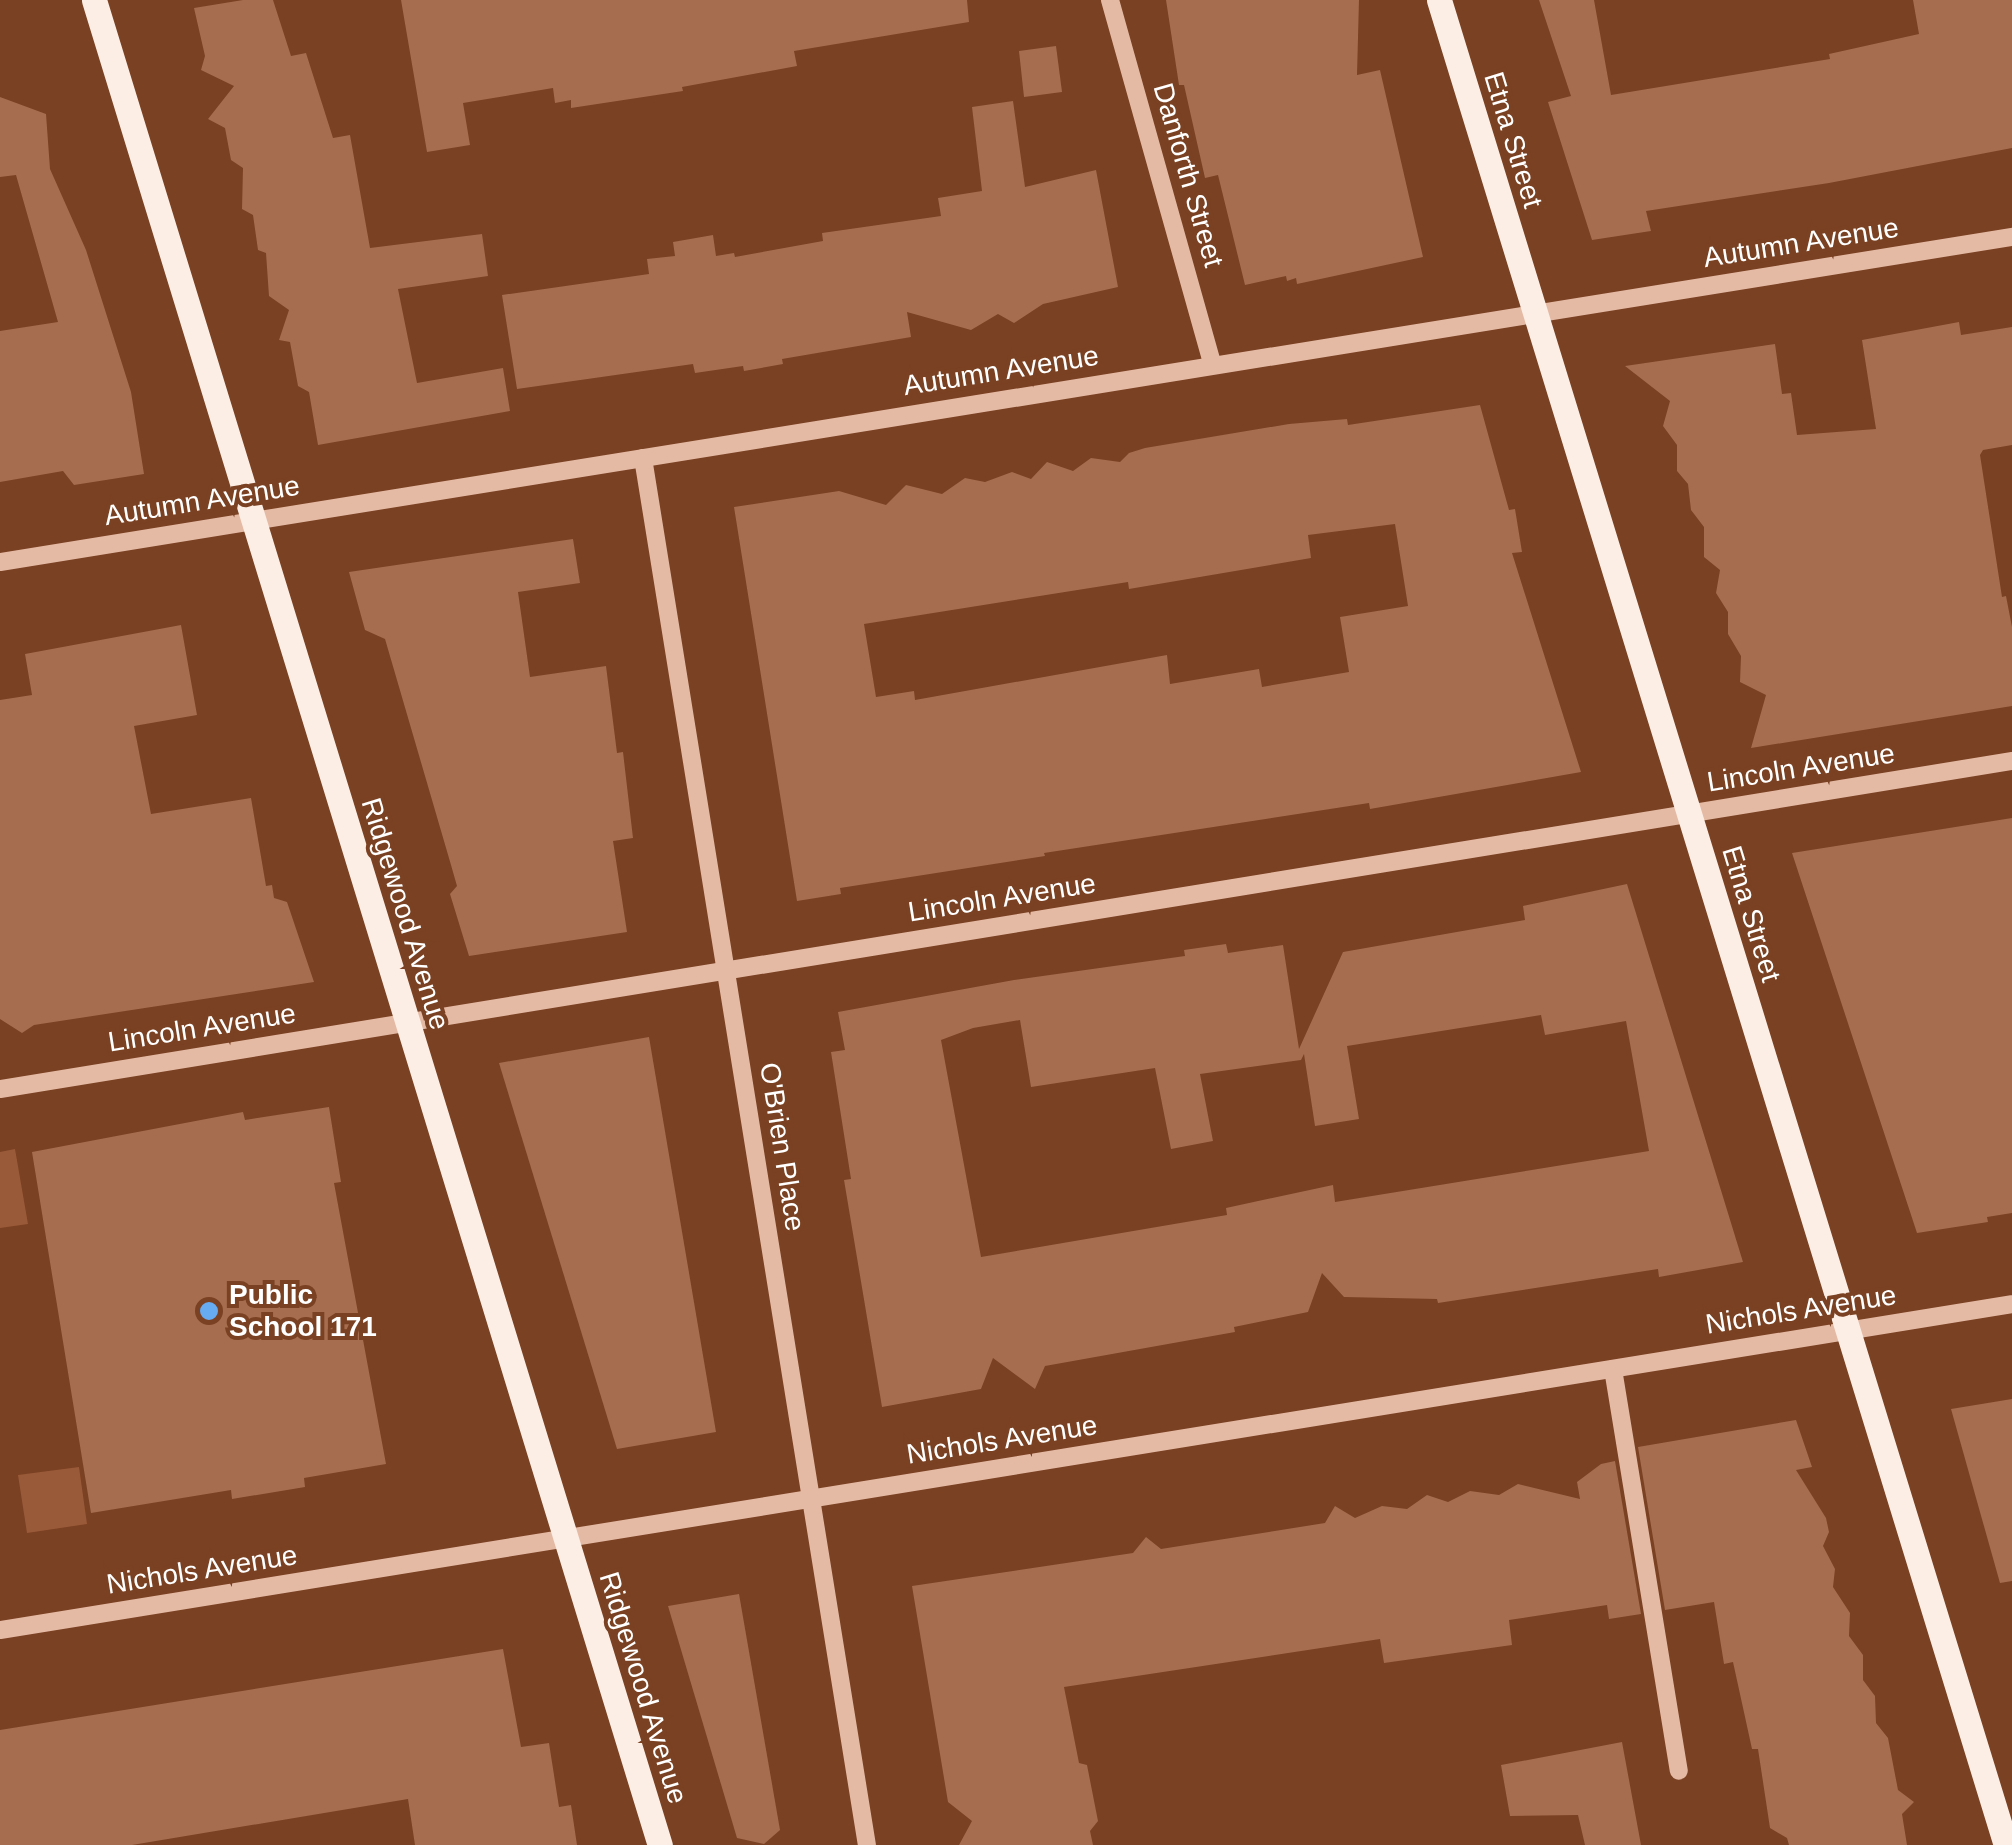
<!DOCTYPE html>
<html>
<head>
<meta charset="utf-8">
<style>
	body { margin:0 }
	#map { position:relative; width:2012px; height:1845px; overflow:hidden; background:#7a4122; font-family:Arial,sans-serif }
	div>[style] { position:absolute }
	.green>* { inset:0; background:#995a39 }
	.building>* { inset:0; background:#a66d4f }
	.minor>* { height:18px; margin:-9px; padding:0 9px; transform-origin:9px; border-radius:9px; background:#e5baa5 }
	.major>* { height:25px; margin:-12.5px; padding:0 12.5px; transform-origin:12.5px; border-radius:12.5px; background:#fceee5 }
	.dots>* { width:28px; height:28px; translate:-50% -50%; box-sizing:border-box; border:5px solid #7a4122; border-radius:50% }
	span { translate:-50% -50%; white-space:nowrap; text-align:center; line-height:1.15; -webkit-text-stroke:8px #7a4122; paint-order:stroke }
	.street-label { font-size:28px; color:#fff }
	.poi-label { font-size:28px; color:#fff; font-weight:700 }
	.left { translate:0 -50%; text-align:left }
</style>
</head>
<body>
<div id="map">
	<div class="green">
		<i style="clip-path:polygon(15px 1149px,28px 1224px,0 1228px,0 1152px)"></i>
		<i style="clip-path:polygon(79px 1467px,87px 1524px,27px 1533px,18px 1475px)"></i>
	</div>
	<div class="building">
		<i style="clip-path:polygon(243px 0,273px 0,291px 56px,306px 53px,333px 138px,350px 135px,370px 248px,482px 234px,488px 276px,398px 289px,417px 383px,503px 368px,510px 411px,318px 445px,309px 392px,298px 386px,290px 342px,279px 340px,289px 310px,269px 296px,266px 253px,258px 250px,253px 215px,242px 209px,243px 168px,231px 160px,225px 128px,208px 119px,234px 86px,201px 70px,205px 56px,194px 8px)"></i>
		<i style="clip-path:polygon(401px 0,967px 0,969px 22px,794px 51px,797px 66px,682px 87px,683px 91px,571px 108px,571px 100px,555px 103px,553px 88px,463px 103px,470px 145px,427px 152px)"></i>
		<i style="clip-path:polygon(1166px 0,1359px 0,1357px 75px,1380px 70px,1423px 257px,1297px 284px,1296px 278px,1287px 281px,1286px 276px,1245px 285px,1218px 175px,1205px 178px,1184px 85px,1179px 85px)"></i>
		<i style="clip-path:polygon(1539px 0,1594px 0,1611px 95px,1830px 59px,1829px 54px,1919px 34px,1913px 0,2012px 0,2012px 148px,1829px 183px,1646px 211px,1651px 231px,1592px 240px,1548px 102px,1571px 96px)"></i>
		<i style="clip-path:polygon(1056px 46px,1062px 92px,1024px 97px,1019px 51px)"></i>
		<i style="clip-path:polygon(0 97px,46px 114px,50px 169px,86px 250px,131px 392px,144px 474px,74px 485px,63px 471px,0 482px,0 331px,58px 322px,16px 175px,0 177px)"></i>
		<i style="clip-path:polygon(1013px 101px,1025px 187px,1096px 170px,1118px 287px,1043px 304px,1014px 323px,998px 314px,971px 330px,907px 312px,911px 337px,782px 359px,783px 364px,744px 371px,743px 366px,695px 373px,693px 364px,517px 389px,502px 295px,649px 274px,647px 259px,675px 256px,673px 242px,713px 235px,716px 256px,734px 253px,735px 257px,823px 241px,822px 233px,941px 216px,938px 198px,982px 191px,972px 107px)"></i>
		<i style="clip-path:polygon(1959px 322px,1961px 335px,2012px 327px,2012px 445px,1983px 450px,1980px 455px,2002px 597px,2006px 596px,2012px 627px,2012px 706px,1751px 748px,1766px 695px,1740px 682px,1741px 656px,1728px 634px,1728px 612px,1716px 593px,1720px 570px,1704px 557px,1704px 527px,1691px 510px,1688px 484px,1677px 471px,1677px 445px,1663px 426px,1670px 401px,1625px 366px,1775px 344px,1782px 394px,1791px 393px,1797px 435px,1876px 429px,1862px 340px)"></i>
		<i style="clip-path:polygon(evenodd,1480px 405px,1509px 510px,1515px 509px,1522px 552px,1512px 553px,1581px 772px,1370px 809px,1369px 803px,1044px 853px,1045px 856px,840px 888px,841px 894px,797px 901px,734px 507px,839px 491px,886px 505px,906px 485px,942px 494px,965px 478px,985px 482px,1012px 472px,1031px 479px,1047px 462px,1073px 471px,1091px 458px,1120px 462px,1129px 453px,1145px 448px,1289px 424px,1347px 419px,1348px 425px,1480px 405px,1395px 524px,1408px 606px,1340px 617px,1349px 672px,1262px 687px,1259px 669px,1170px 684px,1167px 655px,915px 700px,914px 691px,876px 697px,864px 624px,1128px 582px,1129px 589px,1311px 558px,1308px 535px,1395px 524px)"></i>
		<i style="clip-path:polygon(573px 539px,580px 583px,518px 592px,530px 677px,606px 666px,617px 753px,623px 752px,633px 838px,613px 841px,627px 932px,469px 956px,450px 894px,457px 886px,451px 865px,385px 639px,365px 630px,349px 572px)"></i>
		<i style="clip-path:polygon(181px 625px,197px 715px,134px 726px,151px 814px,251px 798px,266px 886px,272px 885px,274px 898px,287px 902px,314px 982px,34px 1025px,22px 1033px,0 1019px,0 700px,32px 695px,25px 654px)"></i>
		<i style="clip-path:polygon(2012px 818px,2012px 1213px,1987px 1217px,1988px 1222px,1917px 1233px,1792px 853px)"></i>
		<i style="clip-path:polygon(evenodd,1627px 884px,1743px 1262px,1659px 1277px,1658px 1269px,1438px 1303px,1437px 1299px,1344px 1297px,1322px 1273px,1308px 1312px,1234px 1327px,1235px 1332px,1045px 1366px,1035px 1389px,993px 1358px,981px 1389px,882px 1407px,844px 1180px,851px 1179px,831px 1052px,845px 1050px,838px 1012px,1014px 980px,1185px 956px,1184px 950px,1226px 944px,1228px 953px,1283px 945px,1299px 1049px,1343px 952px,1525px 920px,1523px 906px,1627px 884px,1541px 1015px,1545px 1035px,1626px 1021px,1649px 1151px,1335px 1202px,1333px 1185px,1226px 1208px,1227px 1215px,981px 1257px,941px 1040px,973px 1028px,1020px 1020px,1031px 1087px,1155px 1068px,1171px 1149px,1213px 1141px,1200px 1074px,1301px 1060px,1304px 1054px,1315px 1126px,1359px 1119px,1347px 1046px,1541px 1015px)"></i>
		<i style="clip-path:polygon(649px 1037px,716px 1432px,617px 1449px,499px 1063px)"></i>
		<i style="clip-path:polygon(329px 1107px,341px 1182px,334px 1183px,386px 1464px,304px 1478px,305px 1487px,232px 1499px,231px 1490px,91px 1513px,32px 1152px,243px 1112px,245px 1120px)"></i>
		<i style="clip-path:polygon(2012px 1399px,2012px 1581px,2000px 1583px,1951px 1409px)"></i>
		<i style="clip-path:polygon(1796px 1420px,1812px 1467px,1796px 1470px,1826px 1518px,1829px 1532px,1823px 1546px,1835px 1569px,1833px 1587px,1850px 1613px,1849px 1636px,1863px 1655px,1863px 1680px,1875px 1696px,1876px 1723px,1888px 1738px,1898px 1790px,1914px 1802px,1902px 1814px,1907px 1845px,1789px 1845px,1787px 1838px,1770px 1828px,1758px 1749px,1752px 1749px,1733px 1662px,1724px 1664px,1714px 1602px,1665px 1610px,1638px 1447px)"></i>
		<i style="clip-path:polygon(1615px 1461px,1641px 1614px,1609px 1619px,1607px 1605px,1509px 1620px,1512px 1645px,1384px 1663px,1380px 1639px,1064px 1687px,1079px 1763px,1087px 1765px,1098px 1821px,1090px 1831px,1093px 1845px,959px 1845px,972px 1821px,948px 1802px,912px 1586px,1133px 1553px,1146px 1537px,1161px 1549px,1325px 1523px,1335px 1506px,1355px 1518px,1382px 1506px,1407px 1509px,1427px 1495px,1448px 1502px,1470px 1491px,1499px 1495px,1518px 1484px,1580px 1499px,1577px 1482px,1601px 1464px)"></i>
		<i style="clip-path:polygon(739px 1594px,780px 1830px,764px 1844px,737px 1838px,668px 1606px)"></i>
		<i style="clip-path:polygon(503px 1649px,521px 1747px,549px 1743px,559px 1807px,571px 1805px,577px 1845px,415px 1845px,408px 1799px,132px 1845px,0 1845px,0 1730px)"></i>
		<i style="clip-path:polygon(1622px 1742px,1641px 1845px,1585px 1845px,1578px 1815px,1510px 1816px,1501px 1765px)"></i>
	</div>
	<div class="minor">
		<i style="left:1110px;top:0;width:378px;rotate:74.3deg"></i>
		<i style="left:643px;top:458px;width:1405px;rotate:80.83deg"></i>
		<i style="left:0;top:562px;width:2038px;rotate:-9.18deg"></i>
		<i style="left:0;top:1089px;width:2039px;rotate:-9.26deg"></i>
		<i style="left:1613px;top:1369px;width:407px;rotate:80.7deg"></i>
		<i style="left:0;top:1630px;width:2038px;rotate:-9.2deg"></i>
	</div>
	<div class="major">
		<i style="left:94px;top:0;width:1930px;rotate:72.95deg"></i>
		<i style="left:1439px;top:0;width:1930px;rotate:72.92deg"></i>
	</div>
	<div class="dots">
		<i style="left:209px;top:1311px;background:#67abf0"></i>
	</div>
	<div class="street-label">
		<span style="left:1513px;top:140px;rotate:73deg">Etna Street</span>
		<span style="left:1188px;top:175px;rotate:74deg">Danforth Street</span>
		<span style="left:1801px;top:243px;rotate:-9deg">Autumn Avenue</span>
		<span style="left:1001px;top:371px;rotate:-9deg">Autumn Avenue</span>
		<span style="left:202px;top:501px;rotate:-9deg">Autumn Avenue</span>
		<span style="left:1801px;top:768px;rotate:-9deg">Lincoln Avenue</span>
		<span style="left:1002px;top:898px;rotate:-9deg">Lincoln Avenue</span>
		<span style="left:405px;top:914px;rotate:73deg">Ridgewood Avenue</span>
		<span style="left:1751px;top:914px;rotate:73deg">Etna Street</span>
		<span style="left:202px;top:1028px;rotate:-9deg">Lincoln Avenue</span>
		<span style="left:782px;top:1147px;rotate:81deg">O'Brien Place</span>
		<span style="left:1801px;top:1310px;rotate:-9deg">Nichols Avenue</span>
		<span style="left:1002px;top:1440px;rotate:-9deg">Nichols Avenue</span>
		<span style="left:202px;top:1570px;rotate:-9deg">Nichols Avenue</span>
		<span style="left:643px;top:1688px;rotate:73deg">Ridgewood Avenue</span>
	</div>
	<div class="poi-label">
		<span class="left" style="left:229px;top:1311px">Public<br>School 171</span>
	</div>
</div>
</body>
</html>
